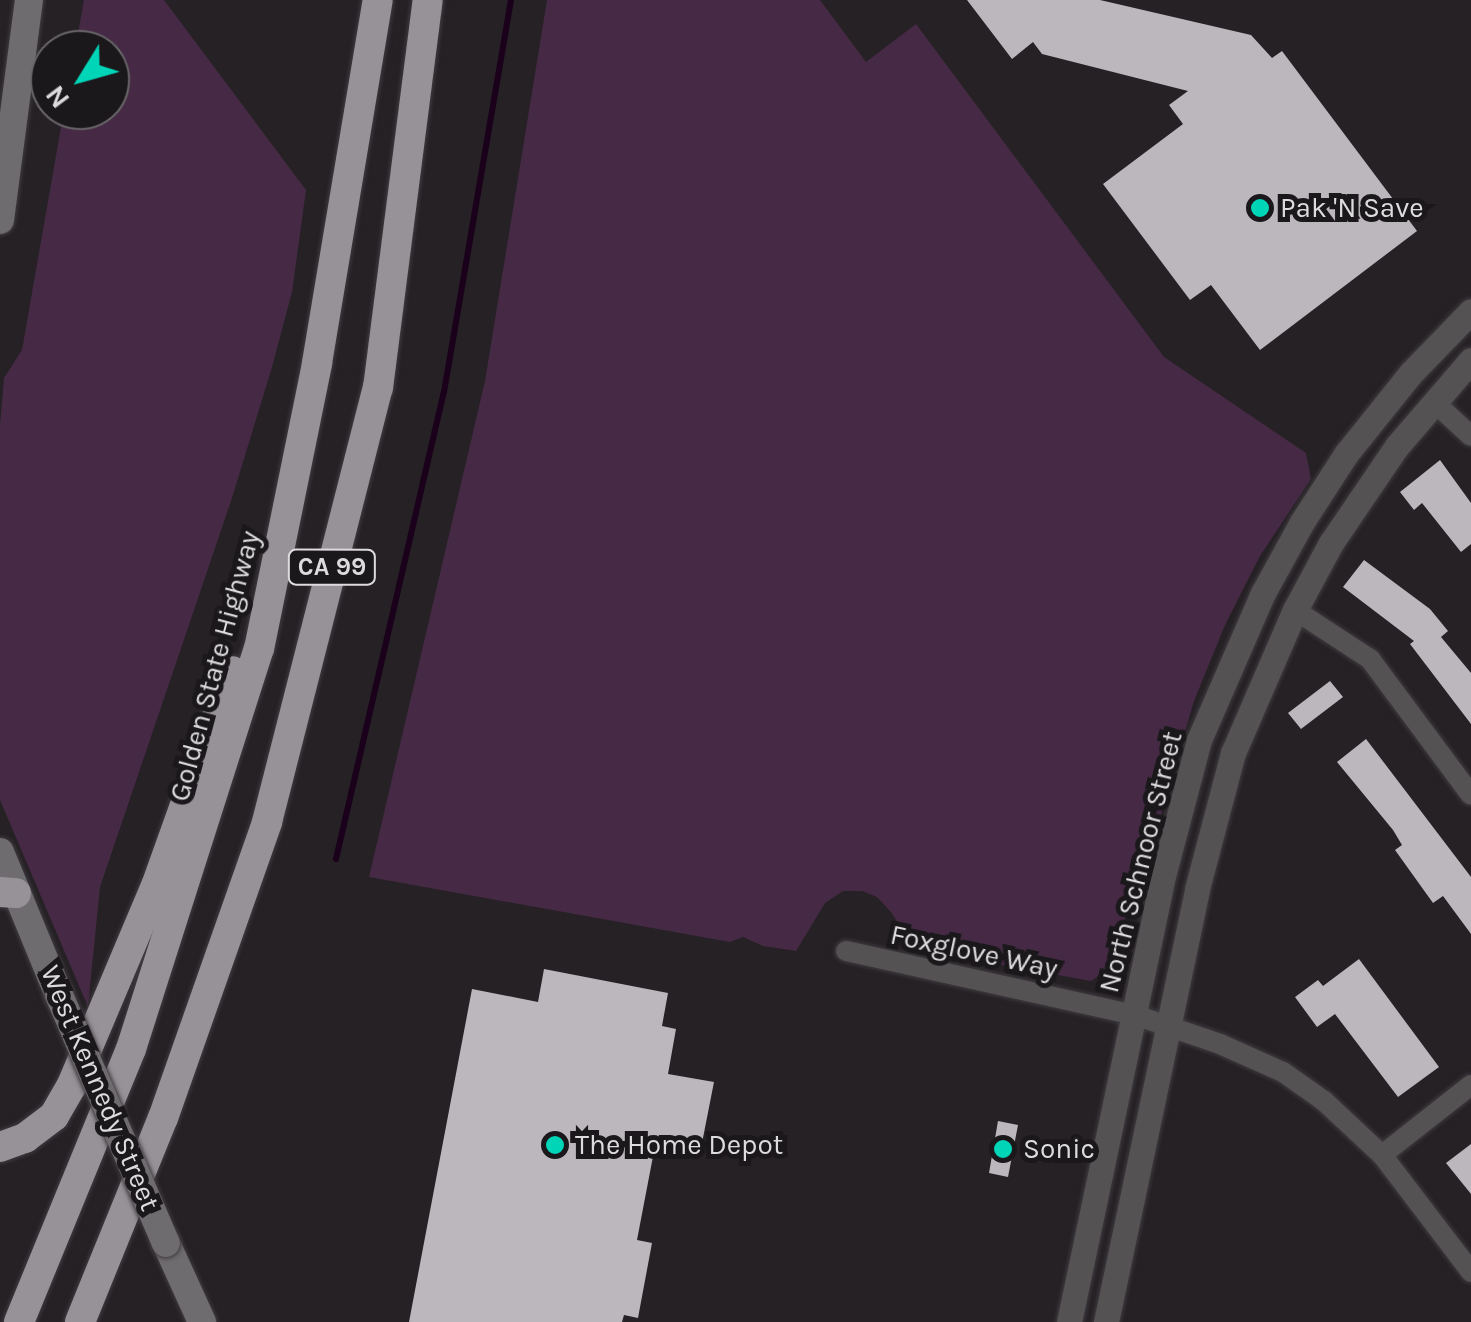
<!DOCTYPE html>
<html>
<head>
<meta charset="utf-8">
<style>
	body { margin:0 }
	#map { position:relative; width:1471px; height:1322px; overflow:hidden; background:#252125; font-family:Karla,sans-serif }
	div>[style] { position:absolute }
	.green>* { inset:0; background:#462a45 }
	.stream>* { height:6px; margin:-3px; padding:0 3px; transform-origin:3px; border-radius:3px; background:#1a001a }
	.building>* { inset:0; background:#bcb7bc }
	.roads { filter:drop-shadow(0 0 2px #3f3b3f) drop-shadow(0 0 2px #3f3b3f) }
	.minor>* { height:20px; margin:-10px; padding:0 10px; transform-origin:10px; border-radius:10px; background:#545253 }
	.tertiary>* { height:25px; margin:-12.5px; padding:0 12.5px; transform-origin:12.5px; border-radius:12.5px; background:#545253 }
	.secondary>* { height:28px; margin:-14px; padding:0 14px; transform-origin:14px; border-radius:14px; background:#6f6c6f }
	.motorway>* { height:30px; margin:-15px; padding:0 15px; transform-origin:15px; border-radius:15px; background:#979297 }
	.bridges { filter:drop-shadow(0 0 2px #3f3b3f) drop-shadow(0 0 2px #3f3b3f) }
	.secondary-bridge>* { height:28px; margin:-14px; padding:0 14px; transform-origin:14px; border-radius:14px; background:#6f6c6f }
	.dots>* { width:28px; height:28px; translate:-50% -50%; box-sizing:border-box; border:5px solid #1b181b; border-radius:50% }
	span { translate:-50% -50%; white-space:nowrap; text-align:center; line-height:1.15; -webkit-text-stroke:10px #1b181b; paint-order:stroke }
	.shield-label span { padding:2px 8px; background:#1b181b; border:2px solid; border-radius:8px; -webkit-text-stroke-width:0 }
	.shield-label { font-size:25px; color:#dddbdd; font-weight:700 }
	.poi-label { font-size:28px; color:#dddbdd }
	.left { translate:0 -50%; text-align:left }
	.street-label { font-size:28px; color:#dddbdd }
	.north { position:absolute; left:30px; top:30px; width:100px; height:100px; box-sizing:border-box; background:#1b181b; border:2px solid #696669; border-radius:50%; rotate:233deg; font-size:28px; font-weight:700; line-height:40px; text-align:center; color:#dddbdd }
	.north::after { content:''; display:block; margin:auto; width:35px; height:45px; background:#00d5b7; clip-path:polygon(50% 0,100% 100%,50% 72%,0 100%) }
</style>
</head>
<body>
<div id="map">
	<div class="green">
		<i style="clip-path:polygon(84px 0,164px 0,306px 190px,292px 292px,272px 367px,232px 498px,100px 887px,88px 1007px,0 800px,0 425px,4px 378px,22px 350px,64px 110px,110px 110px,110px 50px,75px 50px)"></i>
		<i style="clip-path:polygon(547px 0,820px 0,866px 62px,916px 24px,1164px 357px,1306px 453px,1311px 479px,1260px 556px,1225px 625px,1194px 701px,1156px 832px,1136px 865px,1116px 964px,1091px 981px,915px 949px,891px 912px,877px 897px,862px 891px,843px 891px,825px 903px,796px 951px,763px 946px,743px 937px,730px 942px,369px 877px,485px 381px)"></i>
	</div>
	<div class="stream">
		<i style="left:336px;top:859px;width:479px;rotate:-77deg"></i>
		<i style="left:444px;top:392px;width:398px;rotate:-80.3deg"></i>
	</div>
	<div class="building">
		<i style="clip-path:polygon(967px 0,1100px 0,1251px 35px,1272px 58px,1282px 51px,1417px 231px,1260px 350px,1211px 285px,1190px 300px,1103px 184px,1183px 124px,1169px 105px,1188px 91px,1042px 54px,1033px 42px,1012px 59px)"></i>
		<i style="clip-path:polygon(1440px 460px,1471px 503px,1471px 544px,1461px 552px,1422px 503px,1414px 510px,1400px 492px)"></i>
		<i style="clip-path:polygon(1364px 560px,1430px 609px,1448px 631px,1441px 637px,1471px 673px,1471px 724px,1410px 644px,1414px 641px,1343px 587px)"></i>
		<i style="clip-path:polygon(1330px 681px,1343px 697px,1301px 729px,1288px 713px)"></i>
		<i style="clip-path:polygon(1366px 739px,1471px 877px,1471px 934px,1443px 896px,1433px 903px,1395px 850px,1402px 845px,1393px 830px,1337px 762px)"></i>
		<i style="clip-path:polygon(1359px 959px,1439px 1067px,1398px 1097px,1335px 1014px,1317px 1027px,1295px 997px,1318px 980px,1323px 986px)"></i>
		<i style="clip-path:polygon(544px 969px,668px 993px,662px 1026px,676px 1029px,668px 1074px,714px 1082px,702px 1143px,669px 1136px,667px 1149px,655px 1146px,637px 1240px,652px 1243px,638px 1318px,624px 1315px,622px 1322px,409px 1322px,472px 989px,538px 1002px)"></i>
		<i style="clip-path:polygon(998px 1121px,1018px 1125px,1008px 1177px,989px 1173px)"></i>
		<i style="clip-path:polygon(1471px 1144px,1471px 1194px,1446px 1163px)"></i>
	</div>
	<div class="roads">
		<div class="minor">
			<i style="left:1434px;top:402px;width:50px;rotate:42.6deg"></i>
			<i style="left:1295px;top:610px;width:90px;rotate:33.2deg"></i>
			<i style="left:1370px;top:659px;width:169px;rotate:53.4deg"></i>
			<i style="left:846px;top:951px;width:296px;rotate:12.5deg"></i>
			<i style="left:1135px;top:1015px;width:90px;rotate:18.8deg"></i>
			<i style="left:1220px;top:1044px;width:69px;rotate:24deg"></i>
			<i style="left:1283px;top:1072px;width:50px;rotate:35.3deg"></i>
			<i style="left:1324px;top:1101px;width:79px;rotate:43deg"></i>
			<i style="left:1382px;top:1155px;width:147px;rotate:52.7deg"></i>
			<i style="left:1382px;top:1155px;width:113px;rotate:-38.2deg"></i>
		</div>
		<div class="tertiary">
			<i style="left:1069px;top:1322px;width:452px;rotate:-78.1deg"></i>
			<i style="left:1162px;top:880px;width:145px;rotate:-75.2deg"></i>
			<i style="left:1199px;top:740px;width:160px;rotate:-66.5deg"></i>
			<i style="left:1263px;top:593px;width:81px;rotate:-61.2deg"></i>
			<i style="left:1302px;top:522px;width:81px;rotate:-57.1deg"></i>
			<i style="left:1346px;top:454px;width:104px;rotate:-51.3deg"></i>
			<i style="left:1411px;top:373px;width:86px;rotate:-45.9deg"></i>
			<i style="left:1106px;top:1322px;width:442px;rotate:-78.1deg"></i>
			<i style="left:1197px;top:889px;width:141px;rotate:-75.2deg"></i>
			<i style="left:1233px;top:753px;width:156px;rotate:-66.6deg"></i>
			<i style="left:1295px;top:610px;width:76px;rotate:-61.8deg"></i>
			<i style="left:1331px;top:543px;width:117px;rotate:-55.8deg"></i>
			<i style="left:1397px;top:446px;width:113px;rotate:-49.3deg"></i>
		</div>
		<div class="secondary">
			<i style="left:0;top:220px;width:222px;rotate:-82.5deg"></i>
			<i style="left:0;top:852px;width:155px;rotate:67.6deg"></i>
			<i style="left:166px;top:1243px;width:87px;rotate:65.5deg"></i>
		</div>
		<div class="motorway">
			<i style="left:0;top:892px;width:16px;rotate:4deg"></i>
			<i style="left:0;top:1147px;width:27px;rotate:-20deg"></i>
			<i style="left:25px;top:1138px;width:36px;rotate:-37deg"></i>
			<i style="left:54px;top:1116px;width:34px;rotate:-60deg"></i>
			<i style="left:71px;top:1087px;width:218px;rotate:-67.1deg"></i>
			<i style="left:156px;top:886px;width:228px;rotate:-70.3deg"></i>
			<i style="left:19px;top:1322px;width:295px;rotate:-67.7deg"></i>
			<i style="left:131px;top:1049px;width:420px;rotate:-72.3deg"></i>
			<i style="left:259px;top:649px;width:292px;rotate:-78.5deg"></i>
			<i style="left:317px;top:363px;width:368px;rotate:-80.5deg"></i>
			<i style="left:80px;top:1322px;width:220px;rotate:-67.9deg"></i>
			<i style="left:163px;top:1118px;width:314px;rotate:-70.6deg"></i>
			<i style="left:267px;top:822px;width:448px;rotate:-75.7deg"></i>
			<i style="left:378px;top:388px;width:391px;rotate:-82.7deg"></i>
		</div>
	</div>
	<div class="bridges">
		<div class="secondary-bridge">
			<i style="left:59px;top:995px;width:270px;rotate:66.7deg"></i>
		</div>
	</div>
	<div class="dots">
		<i style="left:1260px;top:208px;background:#00d5b7"></i>
		<i style="left:555px;top:1145px;background:#00d5b7"></i>
		<i style="left:1003px;top:1149px;background:#00d5b7"></i>
	</div>
	<div class="shield-label">
		<span style="left:332px;top:567px">CA 99</span>
	</div>
	<div class="poi-label">
		<span class="left" style="left:1280px;top:208px">Pak 'N Save</span>
		<span class="left" style="left:575px;top:1145px">The Home Depot</span>
		<span class="left" style="left:1023px;top:1149px">Sonic</span>
	</div>
	<div class="street-label">
		<span style="left:215px;top:666px;rotate:-75deg">Golden State Highway</span>
		<span style="left:1141px;top:862px;rotate:-76deg">North Schnoor Street</span>
		<span style="left:974px;top:952px;rotate:12deg">Foxglove Way</span>
		<span style="left:100px;top:1088px;rotate:67deg">West Kennedy Street</span>
	</div>
	<div class="north">N</div>
</div>
</body>
</html>
